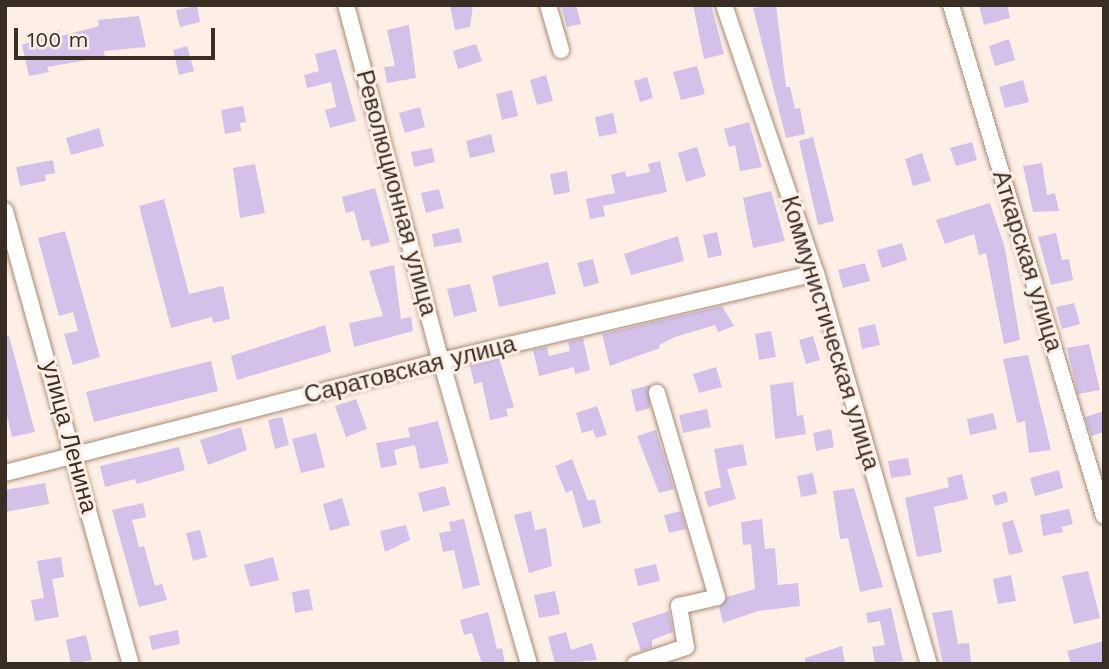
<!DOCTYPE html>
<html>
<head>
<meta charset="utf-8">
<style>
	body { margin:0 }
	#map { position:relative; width:1109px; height:669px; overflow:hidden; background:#fdefe6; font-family:"Work Sans",sans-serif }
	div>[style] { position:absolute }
	.building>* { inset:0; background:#d3c1ea }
	.roads { filter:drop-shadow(0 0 2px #a88973) drop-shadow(0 0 2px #a88973) }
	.minor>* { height:16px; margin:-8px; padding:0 8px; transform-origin:8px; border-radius:8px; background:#fff }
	span { translate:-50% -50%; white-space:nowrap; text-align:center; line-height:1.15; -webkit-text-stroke:6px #fdefe6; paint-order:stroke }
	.street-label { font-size:24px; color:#3a2e24 }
	.frame { position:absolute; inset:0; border:7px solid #3a2e24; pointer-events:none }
	.scale { position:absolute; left:14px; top:28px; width:201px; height:32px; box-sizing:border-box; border:4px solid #3a2e24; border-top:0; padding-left:9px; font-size:21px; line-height:24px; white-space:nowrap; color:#3a2e24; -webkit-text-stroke:5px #fdefe6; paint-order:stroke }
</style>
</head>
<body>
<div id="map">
	<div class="building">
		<i style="clip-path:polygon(450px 5px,473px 5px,470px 27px,455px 30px)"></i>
		<i style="clip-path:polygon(561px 5px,576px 5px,581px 24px,567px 27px)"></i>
		<i style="clip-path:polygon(693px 5px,711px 5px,724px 54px,704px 59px)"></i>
		<i style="clip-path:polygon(776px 5px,786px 87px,790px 87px,795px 109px,800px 108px,805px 134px,786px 138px,753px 8px)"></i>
		<i style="clip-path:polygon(979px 5px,1007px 5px,1010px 18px,984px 25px)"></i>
		<i style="clip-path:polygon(197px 6px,200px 22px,180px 27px,176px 10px)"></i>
		<i style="clip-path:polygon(139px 16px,146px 47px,104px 51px,105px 57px,47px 67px,49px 72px,29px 76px,22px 45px,59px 30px,61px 36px,99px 26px,98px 20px)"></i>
		<i style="clip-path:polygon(409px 25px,416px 78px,387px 83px,384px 67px,395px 66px,387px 30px)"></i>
		<i style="clip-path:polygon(1009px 39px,1015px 60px,995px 66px,989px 46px)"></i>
		<i style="clip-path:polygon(476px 44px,482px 61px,458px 69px,453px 51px)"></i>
		<i style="clip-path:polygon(187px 46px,194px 71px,179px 75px,173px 50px)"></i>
		<i style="clip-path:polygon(336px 49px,356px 121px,330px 128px,325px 110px,336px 107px,331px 82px,307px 88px,304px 75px,319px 71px,315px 54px)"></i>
		<i style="clip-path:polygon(697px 66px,705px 94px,681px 100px,673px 72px)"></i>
		<i style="clip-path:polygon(546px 75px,553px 101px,537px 105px,530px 80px)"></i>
		<i style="clip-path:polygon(647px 77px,653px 98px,640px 102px,634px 81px)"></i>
		<i style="clip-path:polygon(1023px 80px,1029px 102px,1005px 108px,999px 87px)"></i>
		<i style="clip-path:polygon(512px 90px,518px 116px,502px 120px,496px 94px)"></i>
		<i style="clip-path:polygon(243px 106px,246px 122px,240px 123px,241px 131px,225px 134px,221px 110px)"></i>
		<i style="clip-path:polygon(420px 107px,425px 127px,405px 133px,399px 113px)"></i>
		<i style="clip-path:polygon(613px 113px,617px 133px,599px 137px,595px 117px)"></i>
		<i style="clip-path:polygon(749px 122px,762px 167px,740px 171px,735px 145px,729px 147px,724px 129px)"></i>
		<i style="clip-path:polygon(99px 128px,104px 146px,71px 155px,66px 138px)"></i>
		<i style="clip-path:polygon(491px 134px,495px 152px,470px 158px,466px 141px)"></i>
		<i style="clip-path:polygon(813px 137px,834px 221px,818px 225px,799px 141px)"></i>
		<i style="clip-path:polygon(972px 142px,977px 160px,956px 166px,950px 148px)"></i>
		<i style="clip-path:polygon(697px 147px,706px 176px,686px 182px,678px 153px)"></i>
		<i style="clip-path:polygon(432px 148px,435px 162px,414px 167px,411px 152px)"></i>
		<i style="clip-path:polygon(922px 153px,931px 181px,913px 186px,905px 159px)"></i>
		<i style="clip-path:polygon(53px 160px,55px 173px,45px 175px,46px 181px,20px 186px,16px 167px)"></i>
		<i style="clip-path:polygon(660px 161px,667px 192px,603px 206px,605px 216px,590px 219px,586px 199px,615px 193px,611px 175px,625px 171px,626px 177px,650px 172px,648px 164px)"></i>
		<i style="clip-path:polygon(1042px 163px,1047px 195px,1055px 193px,1059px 211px,1033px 212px,1023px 166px)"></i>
		<i style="clip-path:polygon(255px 164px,265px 213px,240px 218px,233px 168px)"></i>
		<i style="clip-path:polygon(567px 171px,570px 192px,554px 195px,550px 174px)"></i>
		<i style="clip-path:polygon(375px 188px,390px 242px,371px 247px,369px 239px,362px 241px,354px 211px,346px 213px,342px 197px)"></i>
		<i style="clip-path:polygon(439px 189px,444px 208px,426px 213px,421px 193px)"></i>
		<i style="clip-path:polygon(771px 191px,785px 241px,753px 248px,743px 198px)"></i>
		<i style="clip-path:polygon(164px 199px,189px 294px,223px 286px,230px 319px,213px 323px,212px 317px,171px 328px,139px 206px)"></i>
		<i style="clip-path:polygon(990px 203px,1005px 248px,1020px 340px,1004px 344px,986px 253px,979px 255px,974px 234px,945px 244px,936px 220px)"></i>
		<i style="clip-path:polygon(459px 228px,462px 242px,434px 247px,432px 234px)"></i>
		<i style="clip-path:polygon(65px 231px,100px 357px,73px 365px,64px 334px,78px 331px,73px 312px,59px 316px,38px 238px)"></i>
		<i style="clip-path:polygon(717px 232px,722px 255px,708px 258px,703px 235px)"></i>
		<i style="clip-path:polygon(1056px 233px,1062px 260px,1069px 259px,1073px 280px,1051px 285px,1038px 237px)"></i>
		<i style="clip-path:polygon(678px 236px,684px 261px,631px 275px,624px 254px)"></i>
		<i style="clip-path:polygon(902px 243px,907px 260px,882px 268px,877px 250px)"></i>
		<i style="clip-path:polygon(593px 259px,599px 283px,584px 287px,577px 263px)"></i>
		<i style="clip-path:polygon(548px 262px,556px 294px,499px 307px,492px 276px)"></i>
		<i style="clip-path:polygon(865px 263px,870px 281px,843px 288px,838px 270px)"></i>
		<i style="clip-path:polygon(394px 265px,401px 319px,411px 317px,413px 331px,354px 347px,349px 323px,383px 316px,369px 271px)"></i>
		<i style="clip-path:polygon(470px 284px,477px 311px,454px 317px,447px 289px)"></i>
		<i style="clip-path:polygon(1074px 303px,1080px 324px,1062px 329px,1056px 307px)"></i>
		<i style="clip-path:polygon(722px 306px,734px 326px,718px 332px,715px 325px,675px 337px,659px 345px,660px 348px,610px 366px,602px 334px)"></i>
		<i style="clip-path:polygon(875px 324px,880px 345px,862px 349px,858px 328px)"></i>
		<i style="clip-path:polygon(325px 325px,331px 352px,237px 380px,231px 356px)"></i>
		<i style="clip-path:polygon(771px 331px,776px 357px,759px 360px,755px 334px)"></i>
		<i style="clip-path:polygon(5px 336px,9px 336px,35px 432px,12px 437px,5px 407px)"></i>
		<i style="clip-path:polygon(813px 336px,820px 360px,806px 364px,799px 340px)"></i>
		<i style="clip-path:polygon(583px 338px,590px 370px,575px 374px,574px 367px,539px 376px,533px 350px,547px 347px,549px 356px,570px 351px,568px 342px)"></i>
		<i style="clip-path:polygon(1089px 344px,1100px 390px,1078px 394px,1067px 348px)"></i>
		<i style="clip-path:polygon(1028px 355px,1051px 450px,1029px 453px,1025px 421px,1017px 423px,1003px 359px)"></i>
		<i style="clip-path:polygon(499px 358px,514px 407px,506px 409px,508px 416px,490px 420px,482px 382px,474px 384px,470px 365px)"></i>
		<i style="clip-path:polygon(211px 361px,218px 391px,94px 422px,86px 392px)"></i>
		<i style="clip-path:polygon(716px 367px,722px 387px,699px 393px,693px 374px)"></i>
		<i style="clip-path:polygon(793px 382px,797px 416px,803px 415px,806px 434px,775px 439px,770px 385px)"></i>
		<i style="clip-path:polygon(650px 385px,650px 408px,636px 412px,631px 390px)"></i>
		<i style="clip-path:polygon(356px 399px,367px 429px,346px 437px,335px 406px)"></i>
		<i style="clip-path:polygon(597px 406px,607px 435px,596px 438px,593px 430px,582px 433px,576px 413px)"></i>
		<i style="clip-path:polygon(707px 409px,711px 427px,683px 433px,679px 415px)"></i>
		<i style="clip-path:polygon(1104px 411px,1104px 432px,1091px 436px,1085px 417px)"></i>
		<i style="clip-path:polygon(993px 413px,997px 429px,970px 435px,967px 419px)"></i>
		<i style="clip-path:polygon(282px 417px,289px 445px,275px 449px,268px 420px)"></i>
		<i style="clip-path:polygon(438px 421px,449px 463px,420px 469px,415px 445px,394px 450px,397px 465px,381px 468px,376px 443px,410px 437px,408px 428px)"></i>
		<i style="clip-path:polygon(241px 427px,247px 450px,208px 465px,200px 440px)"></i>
		<i style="clip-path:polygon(831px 429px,834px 447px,816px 451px,813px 433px)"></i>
		<i style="clip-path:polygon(656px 430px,674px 489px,659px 493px,637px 436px)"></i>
		<i style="clip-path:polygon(316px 433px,325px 467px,301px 473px,292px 439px)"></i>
		<i style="clip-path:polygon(743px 444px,747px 465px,727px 469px,736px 499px,708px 507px,704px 492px,721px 487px,714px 449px)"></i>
		<i style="clip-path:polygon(179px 447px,185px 470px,137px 484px,135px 479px,105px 487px,100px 466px)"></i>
		<i style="clip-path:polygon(908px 458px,911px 475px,891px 478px,888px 461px)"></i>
		<i style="clip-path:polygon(572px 459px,588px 501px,595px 499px,601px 523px,583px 528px,572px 490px,566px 493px,555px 466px)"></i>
		<i style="clip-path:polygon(1059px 470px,1063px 488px,1035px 496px,1030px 478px)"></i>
		<i style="clip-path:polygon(813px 473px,817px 494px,801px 497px,797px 476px)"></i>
		<i style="clip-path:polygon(962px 474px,968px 499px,934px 507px,942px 552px,917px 557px,905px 498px,949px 487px,947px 478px)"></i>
		<i style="clip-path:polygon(45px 483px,49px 504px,5px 512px,5px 490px)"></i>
		<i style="clip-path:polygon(445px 486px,450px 505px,423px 512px,418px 493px)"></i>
		<i style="clip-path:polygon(854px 488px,883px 587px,860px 592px,848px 538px,840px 539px,833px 491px)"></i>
		<i style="clip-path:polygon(1006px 491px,1008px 502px,995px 506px,992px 495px)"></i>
		<i style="clip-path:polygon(342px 498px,350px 525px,330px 531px,323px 504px)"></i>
		<i style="clip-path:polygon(143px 503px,146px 517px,132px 520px,139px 547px,144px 546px,155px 586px,162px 584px,167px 600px,139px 607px,112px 510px)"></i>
		<i style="clip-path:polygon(1069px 509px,1073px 524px,1062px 527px,1063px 532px,1043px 536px,1040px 515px)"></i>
		<i style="clip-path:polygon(531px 511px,535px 530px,546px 528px,552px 566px,529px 573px,514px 515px)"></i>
		<i style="clip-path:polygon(681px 511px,686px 529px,669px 533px,664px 515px)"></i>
		<i style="clip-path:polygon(464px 519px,480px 585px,463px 589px,454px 550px,443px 552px,439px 533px,451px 531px,449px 522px)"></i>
		<i style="clip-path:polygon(762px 519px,765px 549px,775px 548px,778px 585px,798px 583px,800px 606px,758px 611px,723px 623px,719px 607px,727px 597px,755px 589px,751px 544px,743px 545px,741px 522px)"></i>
		<i style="clip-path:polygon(1013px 520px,1023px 552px,1009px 555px,1002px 523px)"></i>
		<i style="clip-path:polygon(406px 525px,410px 540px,385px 552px,380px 531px)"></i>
		<i style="clip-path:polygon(200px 530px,207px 557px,193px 561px,186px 533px)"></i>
		<i style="clip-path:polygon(61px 557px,64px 577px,52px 579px,59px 617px,35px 621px,31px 600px,44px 598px,37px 561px)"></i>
		<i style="clip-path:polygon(273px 557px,279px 580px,250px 587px,244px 565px)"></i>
		<i style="clip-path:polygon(656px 564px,660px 581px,638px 586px,634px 569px)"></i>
		<i style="clip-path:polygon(1088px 571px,1100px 618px,1074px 624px,1062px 576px)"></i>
		<i style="clip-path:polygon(1011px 575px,1016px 601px,998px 604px,993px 579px)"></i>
		<i style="clip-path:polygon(309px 589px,313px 610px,295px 613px,292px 592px)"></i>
		<i style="clip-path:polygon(555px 591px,560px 614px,539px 618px,534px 595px)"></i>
		<i style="clip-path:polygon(891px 608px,903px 661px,875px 664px,872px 647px,885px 645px,880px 621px,868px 623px,866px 613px)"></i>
		<i style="clip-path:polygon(952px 610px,958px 644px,969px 643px,971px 664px,943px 664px,932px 613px)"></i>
		<i style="clip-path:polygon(669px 611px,673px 632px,652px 640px,652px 647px,641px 651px,632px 623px)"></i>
		<i style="clip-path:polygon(488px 612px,497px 649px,502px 648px,505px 664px,482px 664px,472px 633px,464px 635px,460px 620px)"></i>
		<i style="clip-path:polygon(178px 630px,180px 644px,152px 650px,149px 636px)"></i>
		<i style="clip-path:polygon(566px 632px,571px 650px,592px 643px,597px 660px,555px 664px,548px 637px)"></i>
		<i style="clip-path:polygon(86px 635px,92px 660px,71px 664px,66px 640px)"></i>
		<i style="clip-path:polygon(1104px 641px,1104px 662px,1071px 664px,1067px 651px)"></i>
		<i style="clip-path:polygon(842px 646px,845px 664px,805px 664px,805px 658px)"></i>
	</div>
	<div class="roads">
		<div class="minor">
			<i style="left:346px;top:5px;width:368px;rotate:75.1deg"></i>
			<i style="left:441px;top:361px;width:316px;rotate:73.8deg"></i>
			<i style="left:548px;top:5px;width:47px;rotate:73.9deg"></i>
			<i style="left:724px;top:5px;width:283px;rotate:71.1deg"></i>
			<i style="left:816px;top:273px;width:407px;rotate:73.9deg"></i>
			<i style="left:951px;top:5px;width:533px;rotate:73.33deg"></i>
			<i style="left:5px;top:211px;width:470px;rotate:74.5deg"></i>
			<i style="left:5px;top:473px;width:450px;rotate:-14.4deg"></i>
			<i style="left:441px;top:361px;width:385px;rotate:-13.2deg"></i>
			<i style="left:635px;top:664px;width:54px;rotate:-18.4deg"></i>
			<i style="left:686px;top:647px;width:42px;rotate:-99.7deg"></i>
			<i style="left:679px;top:606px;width:39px;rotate:-13deg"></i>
			<i style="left:717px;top:597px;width:213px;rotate:-106.4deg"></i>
		</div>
	</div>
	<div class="street-label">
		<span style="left:396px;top:193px;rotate:75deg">Революционная улица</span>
		<span style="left:1027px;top:261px;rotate:73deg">Аткарская улица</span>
		<span style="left:830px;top:333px;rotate:73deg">Коммунистическая улица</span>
		<span style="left:410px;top:370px;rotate:-14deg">Саратовская улица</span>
		<span style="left:69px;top:437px;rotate:75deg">улица Ленина</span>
	</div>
	<div class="frame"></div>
	<div class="scale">100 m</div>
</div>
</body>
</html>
